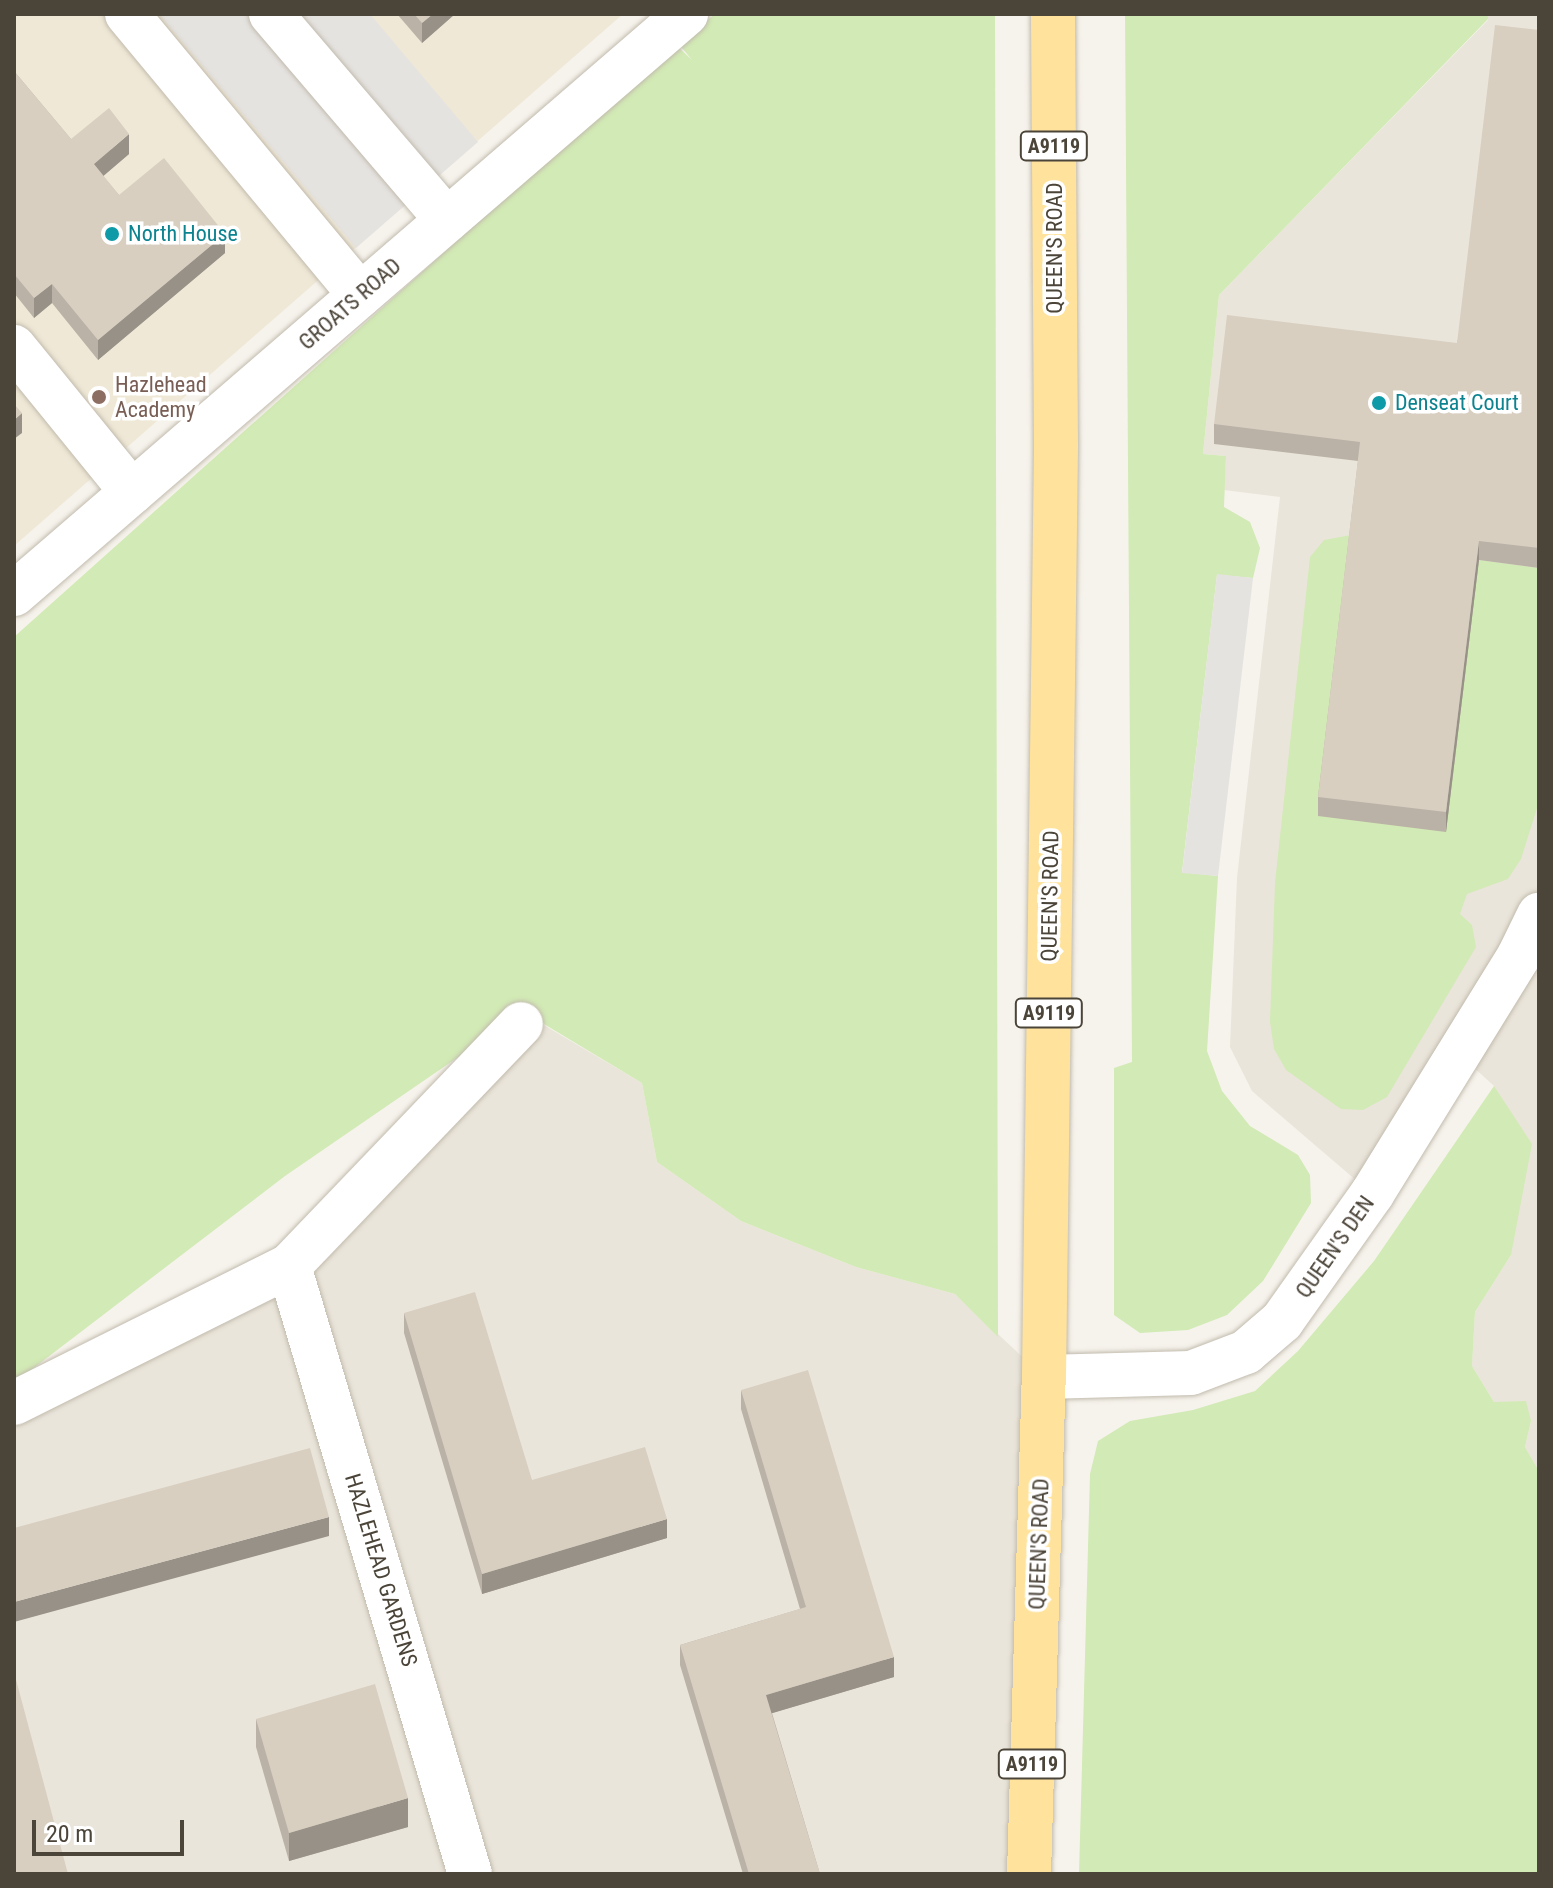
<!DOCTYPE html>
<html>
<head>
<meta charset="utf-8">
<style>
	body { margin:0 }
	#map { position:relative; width:1553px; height:1888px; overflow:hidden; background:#f6f3ec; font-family:"Roboto Condensed",sans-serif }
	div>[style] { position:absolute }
	.residential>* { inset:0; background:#eae5da }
	.education>* { inset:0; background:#efe8d6 }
	.green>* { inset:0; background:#d2eab5 }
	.parking>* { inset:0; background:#e5e3e0 }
	.roads { filter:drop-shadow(0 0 2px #c2bbae) drop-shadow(0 0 2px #c2bbae) }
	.minor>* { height:44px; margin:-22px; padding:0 22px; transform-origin:22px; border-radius:22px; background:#fff }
	.major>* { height:44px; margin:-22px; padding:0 22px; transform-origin:22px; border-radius:22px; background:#ffe39c }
	.wall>* { inset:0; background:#bab2a6 }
	.shaded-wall>* { inset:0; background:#979187 }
	.building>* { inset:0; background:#d8cfc1 }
	.dots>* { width:22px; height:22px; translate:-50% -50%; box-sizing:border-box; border:4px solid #fff; border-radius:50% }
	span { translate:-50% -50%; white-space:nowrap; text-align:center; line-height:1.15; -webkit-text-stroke:7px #fff; paint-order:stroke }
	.shield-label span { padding:2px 6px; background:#fff; border:2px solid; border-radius:6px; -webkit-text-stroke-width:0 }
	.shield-label { font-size:20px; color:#4b4439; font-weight:700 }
	.culture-label { font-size:22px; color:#0d838f }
	.left { translate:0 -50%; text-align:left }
	.street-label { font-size:22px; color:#4b4439 }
	.education-label { font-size:22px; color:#785e54 }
	.frame { position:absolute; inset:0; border:16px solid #4b4439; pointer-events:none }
	.scale { position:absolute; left:32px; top:1820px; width:152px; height:36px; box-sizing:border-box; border:4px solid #4b4439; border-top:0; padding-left:10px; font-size:24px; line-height:28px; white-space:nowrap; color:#4b4439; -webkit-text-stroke:6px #fff; paint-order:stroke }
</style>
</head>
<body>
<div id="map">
	<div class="residential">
		<i style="clip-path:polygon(1488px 14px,1539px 14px,1539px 1471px,1525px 1447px,1531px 1421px,1494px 1402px,1472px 1366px,1475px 1312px,1511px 1255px,1494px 1086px,1459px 1054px,1372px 1194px,1252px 1091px,1230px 1047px,1237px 878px,1280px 497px,1224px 490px,1226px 456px,1203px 454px,1219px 295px,1488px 20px)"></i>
		<i style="clip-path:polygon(525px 1014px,642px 1083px,657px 1162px,741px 1221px,856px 1267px,955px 1294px,1044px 1377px,1029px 1874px,14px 1874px,14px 1398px,289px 1266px)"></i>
	</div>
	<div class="education">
		<i style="clip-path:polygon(14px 14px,623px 14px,14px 546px)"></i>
	</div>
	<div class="green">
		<i style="clip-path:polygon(715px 14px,995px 14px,998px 1337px,955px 1294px,856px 1267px,741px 1221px,657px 1162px,642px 1083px,524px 1012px,285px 1176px,14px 1383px,14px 637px,676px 45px,692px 60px,678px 43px)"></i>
		<i style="clip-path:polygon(1125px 14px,1488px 14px,1488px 19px,1219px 295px,1203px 454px,1226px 456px,1224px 507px,1250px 522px,1260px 548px,1253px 578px,1217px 575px,1182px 872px,1218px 876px,1207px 1051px,1222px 1091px,1250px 1126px,1298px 1155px,1310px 1175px,1311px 1203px,1263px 1281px,1227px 1315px,1188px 1330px,1140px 1333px,1114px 1315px,1114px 1068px,1132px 1062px)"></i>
		<i style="clip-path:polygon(1351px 535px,1479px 560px,1539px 568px,1539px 802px,1521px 859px,1508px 879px,1467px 894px,1460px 914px,1472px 925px,1476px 947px,1387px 1097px,1363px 1110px,1341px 1109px,1286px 1070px,1274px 1049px,1270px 1022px,1275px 883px,1310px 557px,1324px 540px)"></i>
		<i style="clip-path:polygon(1494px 1086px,1532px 1144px,1511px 1255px,1475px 1312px,1472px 1366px,1494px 1402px,1526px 1401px,1531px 1421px,1525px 1447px,1539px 1471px,1539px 1874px,1079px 1874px,1090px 1474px,1098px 1441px,1130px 1421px,1193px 1410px,1255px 1391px,1298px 1351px,1374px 1261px)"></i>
	</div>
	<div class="parking">
		<i style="clip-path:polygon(159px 14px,370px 14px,478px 142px,356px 248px)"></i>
		<i style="clip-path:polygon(1217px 574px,1253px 578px,1218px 876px,1182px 873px)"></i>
	</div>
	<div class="roads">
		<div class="minor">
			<i style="left:127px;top:14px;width:365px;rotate:50.3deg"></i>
			<i style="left:271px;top:14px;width:271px;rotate:49.5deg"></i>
			<i style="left:14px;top:347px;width:187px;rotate:50.9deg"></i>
			<i style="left:14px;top:594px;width:888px;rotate:-40.8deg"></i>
			<i style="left:289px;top:1266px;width:634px;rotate:73.42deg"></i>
			<i style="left:1044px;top:1377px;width:147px;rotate:-1.6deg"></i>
			<i style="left:1191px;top:1373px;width:59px;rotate:-20.9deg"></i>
			<i style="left:1246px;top:1352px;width:48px;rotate:-40.7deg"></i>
			<i style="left:1282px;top:1321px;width:156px;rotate:-54.7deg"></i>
			<i style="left:1372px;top:1194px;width:280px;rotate:-58.3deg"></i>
			<i style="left:1519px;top:956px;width:46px;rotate:-64deg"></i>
			<i style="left:14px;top:1403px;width:307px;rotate:-26.5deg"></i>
			<i style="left:289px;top:1266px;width:335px;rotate:-46.2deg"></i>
		</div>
		<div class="major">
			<i style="left:1029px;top:1874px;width:497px;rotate:-88.3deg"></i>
			<i style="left:1044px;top:1377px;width:932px;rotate:-89.26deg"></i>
			<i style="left:1056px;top:445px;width:431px;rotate:-90.4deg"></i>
		</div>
	</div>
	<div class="wall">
		<i style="clip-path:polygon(397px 14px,455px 14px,422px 43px)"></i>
		<i style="clip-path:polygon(1539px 30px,1539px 568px,1479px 560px,1446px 832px,1318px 816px,1318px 797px,1358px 461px,1214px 444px,1214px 424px,1457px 343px)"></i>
		<i style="clip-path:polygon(14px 71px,71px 139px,129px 154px,103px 176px,119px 195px,225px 253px,98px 360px,52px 303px,34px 318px,14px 293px)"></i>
		<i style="clip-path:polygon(404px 1313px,532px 1480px,667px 1538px,482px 1594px,404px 1333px)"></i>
		<i style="clip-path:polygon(741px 1390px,894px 1677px,772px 1713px,820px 1874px,743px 1874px,680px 1665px,680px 1645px,800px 1609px,741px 1409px)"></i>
		<i style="clip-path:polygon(256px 1719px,408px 1827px,289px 1861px,256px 1747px)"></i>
	</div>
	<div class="shaded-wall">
		<i style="clip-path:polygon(433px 14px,455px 14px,422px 43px,422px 23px)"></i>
		<i style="clip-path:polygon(129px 134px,129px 154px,94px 184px,94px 164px)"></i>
		<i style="clip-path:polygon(225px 234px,225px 253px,98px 360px,98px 340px)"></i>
		<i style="clip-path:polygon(52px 284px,52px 303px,34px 318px,34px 298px)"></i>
		<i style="clip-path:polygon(22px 413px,22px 433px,14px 439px,14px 420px)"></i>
		<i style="clip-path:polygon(1479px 541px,1479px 560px,1446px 832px,1446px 812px)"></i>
		<i style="clip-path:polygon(329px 1517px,329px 1536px,14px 1622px,14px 1602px)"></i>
		<i style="clip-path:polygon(667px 1519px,667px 1538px,482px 1594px,482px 1574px)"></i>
		<i style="clip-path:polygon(894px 1657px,894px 1677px,766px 1715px,766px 1695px)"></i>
		<i style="clip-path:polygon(408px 1798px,408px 1827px,289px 1861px,289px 1833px)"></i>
	</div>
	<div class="building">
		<i style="clip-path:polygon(414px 14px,433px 14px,422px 23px)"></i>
		<i style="clip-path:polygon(1495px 25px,1539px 30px,1539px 548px,1479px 541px,1446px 812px,1318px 797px,1360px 442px,1214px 424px,1227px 315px,1457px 343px)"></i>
		<i style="clip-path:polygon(14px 71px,71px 139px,109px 108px,129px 134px,94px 164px,119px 195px,164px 158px,225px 234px,98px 340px,52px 284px,34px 298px,14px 274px)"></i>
		<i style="clip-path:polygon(14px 404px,22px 413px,14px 420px)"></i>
		<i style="clip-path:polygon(475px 1292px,532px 1480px,645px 1447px,667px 1519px,482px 1574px,404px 1313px)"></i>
		<i style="clip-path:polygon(808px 1370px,894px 1657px,766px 1695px,820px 1874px,749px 1874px,680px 1645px,806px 1607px,741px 1390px)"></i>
		<i style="clip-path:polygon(310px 1448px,329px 1517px,14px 1602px,14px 1528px)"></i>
		<i style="clip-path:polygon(14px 1672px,68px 1874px,14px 1874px)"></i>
		<i style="clip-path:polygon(375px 1684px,408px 1798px,289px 1833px,256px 1719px)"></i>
	</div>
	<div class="dots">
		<i style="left:112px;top:234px;background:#0f9aa8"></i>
		<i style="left:99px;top:397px;background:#8d6e63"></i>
		<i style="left:1379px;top:403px;background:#0f9aa8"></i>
	</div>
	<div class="shield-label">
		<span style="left:1054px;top:146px">A9119</span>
		<span style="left:1049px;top:1013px">A9119</span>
		<span style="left:1032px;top:1764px">A9119</span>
	</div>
	<div class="culture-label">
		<span class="left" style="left:128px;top:234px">North House</span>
		<span class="left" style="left:1395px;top:403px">Denseat Court</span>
	</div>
	<div class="street-label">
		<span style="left:1055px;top:248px;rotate:-90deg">QUEEN'S ROAD</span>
		<span style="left:350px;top:304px;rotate:-41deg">GROATS ROAD</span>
		<span style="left:1050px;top:896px;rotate:-89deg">QUEEN'S ROAD</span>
		<span style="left:1335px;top:1247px;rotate:-55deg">QUEEN'S DEN</span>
		<span style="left:1039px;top:1544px;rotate:-88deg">QUEEN'S ROAD</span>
		<span style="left:381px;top:1570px;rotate:73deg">HAZLEHEAD GARDENS</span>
	</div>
	<div class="education-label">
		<span class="left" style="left:115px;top:397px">Hazlehead<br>Academy</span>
	</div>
	<div class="frame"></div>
	<div class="scale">20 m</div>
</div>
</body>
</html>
